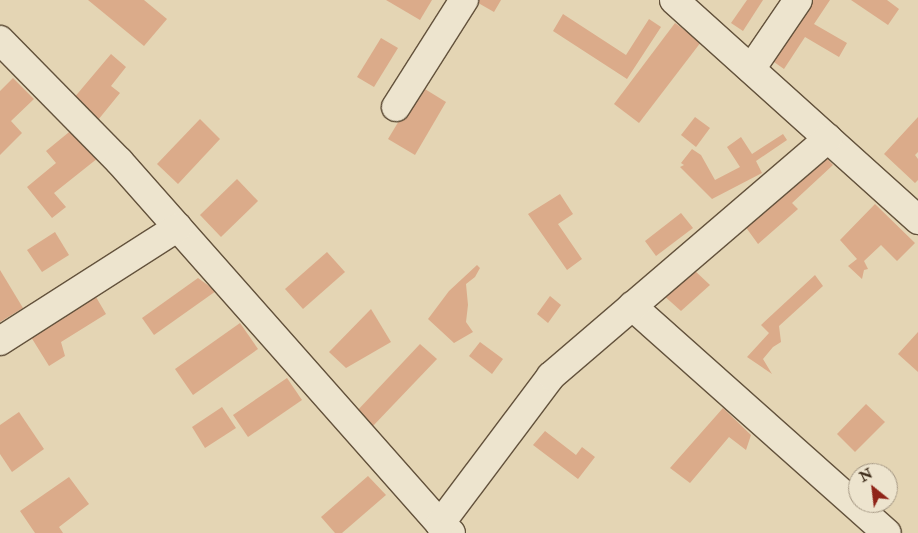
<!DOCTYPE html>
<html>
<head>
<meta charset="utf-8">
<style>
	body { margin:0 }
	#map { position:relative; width:918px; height:533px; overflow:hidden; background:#e4d5b4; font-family:"IM FELL Double Pica",serif }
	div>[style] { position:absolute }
	.building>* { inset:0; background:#dbab8a }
	.roads { filter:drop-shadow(1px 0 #63523c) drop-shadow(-1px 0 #63523c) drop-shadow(0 1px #63523c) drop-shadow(0 -1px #63523c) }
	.minor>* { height:28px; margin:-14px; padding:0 14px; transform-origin:14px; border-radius:14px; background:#ede4ce }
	span { translate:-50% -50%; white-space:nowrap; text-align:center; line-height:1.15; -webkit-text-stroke:5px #ede4ce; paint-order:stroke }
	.north { position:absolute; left:848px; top:463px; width:50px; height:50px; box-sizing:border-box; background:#ede4ce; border:1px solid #a59884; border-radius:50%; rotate:331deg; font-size:14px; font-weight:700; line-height:20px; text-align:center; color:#382614 }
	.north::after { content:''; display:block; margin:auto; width:18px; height:22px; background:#8f2418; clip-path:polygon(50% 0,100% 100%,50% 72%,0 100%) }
</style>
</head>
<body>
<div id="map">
	<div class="building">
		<i style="clip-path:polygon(88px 0,144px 0,167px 19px,144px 46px)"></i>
		<i style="clip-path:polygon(386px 0,432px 0,420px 20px)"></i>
		<i style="clip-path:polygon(473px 0,501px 0,494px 12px)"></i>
		<i style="clip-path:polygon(747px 0,763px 0,743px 31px,731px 23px)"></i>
		<i style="clip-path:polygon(801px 0,830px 0,814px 24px,847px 43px,839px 57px,805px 37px,784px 69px,764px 55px)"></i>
		<i style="clip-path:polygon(851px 0,887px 0,899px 9px,888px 25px)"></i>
		<i style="clip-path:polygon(563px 14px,626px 55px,649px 19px,661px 27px,627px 79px,553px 31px)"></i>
		<i style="clip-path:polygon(675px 23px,701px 42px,639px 123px,614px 104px)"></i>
		<i style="clip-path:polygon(381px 38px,398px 48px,374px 87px,357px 77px)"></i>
		<i style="clip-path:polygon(111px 54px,126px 67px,111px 86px,120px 93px,98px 120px,73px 99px)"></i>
		<i style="clip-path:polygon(13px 78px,34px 99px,11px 121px,22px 133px,0 155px,0 91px)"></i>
		<i style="clip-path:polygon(420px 86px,446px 102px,415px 155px,388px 139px)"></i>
		<i style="clip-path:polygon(695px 117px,710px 128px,696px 147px,681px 135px)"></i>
		<i style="clip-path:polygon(918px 117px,918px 152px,915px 155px,918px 159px,918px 180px,915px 183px,884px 154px)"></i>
		<i style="clip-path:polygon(200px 119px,220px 139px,178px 184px,157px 164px)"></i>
		<i style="clip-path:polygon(74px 128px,98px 158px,54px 193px,66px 207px,52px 218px,27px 187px,56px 163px,46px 151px)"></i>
		<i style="clip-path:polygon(783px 134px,787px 140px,756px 161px,762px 173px,712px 199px,680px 167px,684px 165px,681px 163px,692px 149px,701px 155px,715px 180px,740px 167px,727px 147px,741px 137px,752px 154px)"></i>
		<i style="clip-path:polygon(821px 152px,833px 165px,792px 203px,798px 209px,758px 244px,742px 222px)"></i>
		<i style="clip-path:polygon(237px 179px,258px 201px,221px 237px,200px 215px)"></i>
		<i style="clip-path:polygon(560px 194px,573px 214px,558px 224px,582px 259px,567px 270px,528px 214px)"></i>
		<i style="clip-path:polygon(875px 204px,915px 243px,897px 261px,881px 245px,864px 261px,868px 269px,864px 270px,862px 279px,848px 266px,857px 259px,840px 240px)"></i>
		<i style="clip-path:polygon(681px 213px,693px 228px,656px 256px,645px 241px)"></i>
		<i style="clip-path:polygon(55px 232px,69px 255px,42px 272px,27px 250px)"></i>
		<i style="clip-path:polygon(327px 252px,345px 272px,303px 309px,285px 289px)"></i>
		<i style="clip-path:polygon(477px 265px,480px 268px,475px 277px,466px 284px,468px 305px,466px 322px,473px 332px,454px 343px,428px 319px,449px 291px)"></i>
		<i style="clip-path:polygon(693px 269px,710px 285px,681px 311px,662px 294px)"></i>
		<i style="clip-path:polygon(0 270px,23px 308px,0 322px)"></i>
		<i style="clip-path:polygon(815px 275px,823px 286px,779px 326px,781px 342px,773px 347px,763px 359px,772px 374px,747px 357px,769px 333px,761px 325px)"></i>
		<i style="clip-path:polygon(198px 278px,216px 291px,154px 335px,142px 318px)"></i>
		<i style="clip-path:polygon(550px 296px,561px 305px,548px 323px,537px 314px)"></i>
		<i style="clip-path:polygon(96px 297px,106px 314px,61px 342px,65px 356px,49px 366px,31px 337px)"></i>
		<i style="clip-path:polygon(371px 309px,391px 342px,346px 368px,329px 352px)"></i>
		<i style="clip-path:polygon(240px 323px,258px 349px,193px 395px,175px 369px)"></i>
		<i style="clip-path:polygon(918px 332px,918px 372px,898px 354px)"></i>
		<i style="clip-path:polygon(480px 342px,503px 359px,492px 374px,469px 356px)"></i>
		<i style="clip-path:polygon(420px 344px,437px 359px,372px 427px,356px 412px)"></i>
		<i style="clip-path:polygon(287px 378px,302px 400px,248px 437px,233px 415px)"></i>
		<i style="clip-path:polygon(866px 404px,885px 422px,855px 452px,837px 434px)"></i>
		<i style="clip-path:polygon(222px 407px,236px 428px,205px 448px,192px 427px)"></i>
		<i style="clip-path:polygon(723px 408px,751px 435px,746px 450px,729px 437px,690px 483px,670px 468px)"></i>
		<i style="clip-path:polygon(19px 412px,44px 449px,12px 472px,0 454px,0 425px)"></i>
		<i style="clip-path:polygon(545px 431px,576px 455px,582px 447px,595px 457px,578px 479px,533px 445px)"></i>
		<i style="clip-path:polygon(368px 476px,386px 495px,342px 533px,335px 533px,321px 517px)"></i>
		<i style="clip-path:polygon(69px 477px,89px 504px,59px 527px,63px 533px,35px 533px,20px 511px)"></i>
	</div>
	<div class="roads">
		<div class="minor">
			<i style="left:674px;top:0;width:329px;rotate:42deg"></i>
			<i style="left:0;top:40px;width:170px;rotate:45.5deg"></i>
			<i style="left:119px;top:161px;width:485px;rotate:48.5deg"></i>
			<i style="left:440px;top:524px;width:14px;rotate:39deg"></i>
			<i style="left:751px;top:69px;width:83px;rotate:-55.7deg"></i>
			<i style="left:396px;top:107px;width:127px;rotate:-57.6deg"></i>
			<i style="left:632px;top:306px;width:341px;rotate:41.7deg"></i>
			<i style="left:0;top:341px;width:211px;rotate:-32.6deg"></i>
			<i style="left:440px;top:524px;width:185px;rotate:-53.1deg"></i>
			<i style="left:551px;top:376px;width:365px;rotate:-40.6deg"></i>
		</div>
	</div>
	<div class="north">N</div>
</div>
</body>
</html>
